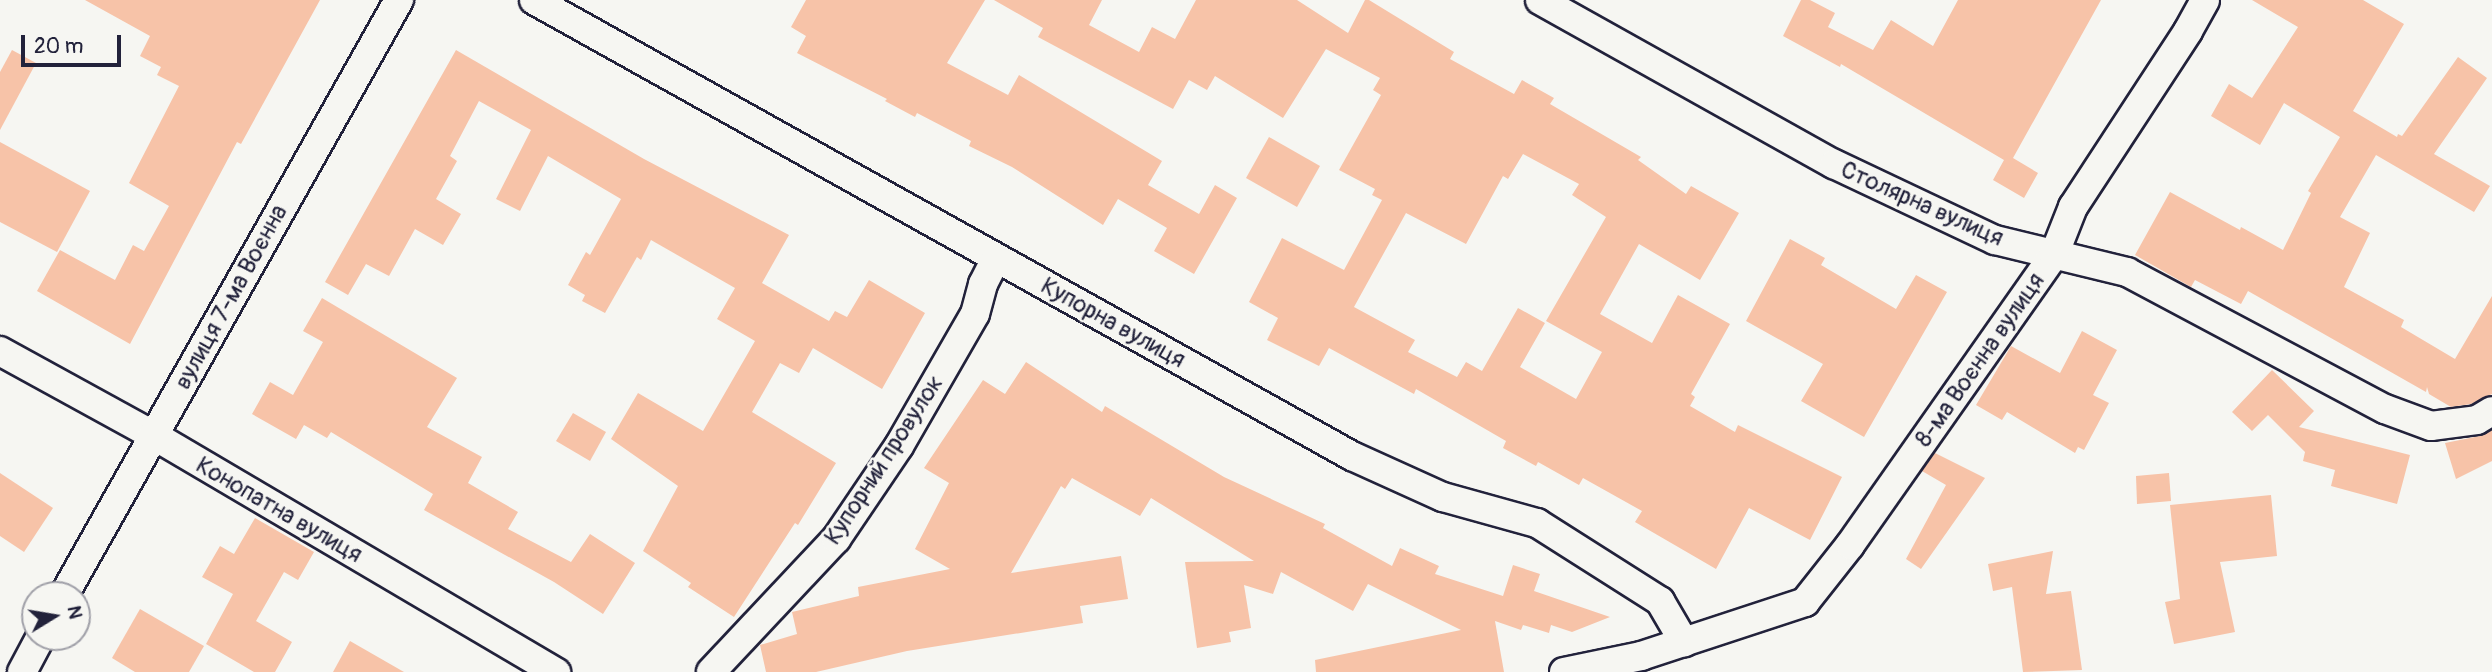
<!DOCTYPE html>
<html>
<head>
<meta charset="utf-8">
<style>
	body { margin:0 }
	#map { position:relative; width:2492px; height:672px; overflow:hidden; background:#f6f6f2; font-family:Pangolin,sans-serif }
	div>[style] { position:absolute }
	.building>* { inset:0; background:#f7c3a8 }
	.roads { filter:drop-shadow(2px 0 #22223b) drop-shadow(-2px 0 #22223b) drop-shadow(0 2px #22223b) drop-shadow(0 -2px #22223b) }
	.minor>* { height:28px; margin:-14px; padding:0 14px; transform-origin:14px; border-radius:14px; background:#f6f6f2 }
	span { translate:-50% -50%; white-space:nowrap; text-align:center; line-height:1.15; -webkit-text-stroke:5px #f6f6f2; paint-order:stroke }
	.street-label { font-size:24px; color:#22223b }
	.north { position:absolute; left:21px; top:581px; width:70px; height:70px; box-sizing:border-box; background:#f6f6f2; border:2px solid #a1a1a9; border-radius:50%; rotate:79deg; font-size:19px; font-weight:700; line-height:28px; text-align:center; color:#22223b }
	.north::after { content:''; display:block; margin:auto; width:24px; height:32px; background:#22223b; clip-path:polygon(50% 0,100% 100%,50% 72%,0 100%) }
	.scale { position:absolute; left:21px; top:35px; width:100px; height:32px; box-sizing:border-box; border:4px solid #22223b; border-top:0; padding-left:9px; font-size:21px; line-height:24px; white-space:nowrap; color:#22223b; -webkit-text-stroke:5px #f6f6f2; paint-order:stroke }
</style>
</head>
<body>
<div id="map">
	<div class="building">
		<i style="clip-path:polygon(85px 0,320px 0,241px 144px,237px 142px,130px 344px,37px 291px,60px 250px,115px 280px,133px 245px,144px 251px,169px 206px,129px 183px,179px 86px,157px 75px,161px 67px,140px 56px,150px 36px)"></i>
		<i style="clip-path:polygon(806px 0,985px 0,947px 63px,1008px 95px,1019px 75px,1162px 161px,1148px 185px,1199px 214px,1215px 185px,1237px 198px,1194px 274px,1154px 251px,1167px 228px,1118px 199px,1103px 225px,1012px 167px,969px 146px,971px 141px,917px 113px,915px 117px,885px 101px,887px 99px,797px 53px,806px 36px,791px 27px)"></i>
		<i style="clip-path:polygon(evenodd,994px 0,1102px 0,1089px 25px,1139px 52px,1152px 27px,1175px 39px,1196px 0,1297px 0,1348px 33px,1365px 0,1369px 0,1454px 52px,1450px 59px,1514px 94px,1522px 80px,1554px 98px,1550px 104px,1641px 157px,1638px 160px,1686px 194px,1691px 186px,1739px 213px,1700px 280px,1639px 244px,1600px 314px,1652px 343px,1678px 295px,1730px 324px,1691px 394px,1695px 397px,1690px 406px,1735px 432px,1738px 425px,1842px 477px,1810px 540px,1749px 508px,1716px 569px,1635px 522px,1642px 511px,1583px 478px,1579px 485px,1538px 462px,1536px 466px,1503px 448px,1506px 441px,1416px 389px,1414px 394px,1329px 348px,1319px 366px,1267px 340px,1278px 318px,1249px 302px,1282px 238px,1344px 270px,1382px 200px,1372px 195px,1375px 189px,1339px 170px,1381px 95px,1373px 90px,1380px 78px,1326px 49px,1283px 118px,1215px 76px,1207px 90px,1189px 80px,1173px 109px,1038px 37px,1043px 28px,994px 0,1523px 154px,1579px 184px,1572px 195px,1606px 217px,1546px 321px,1602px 352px,1576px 399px,1520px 367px,1545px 323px,1518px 308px,1482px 371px,1466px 362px,1457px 377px,1408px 352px,1415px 340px,1354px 307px,1406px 213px,1466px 244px,1503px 176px,1508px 179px,1523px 154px)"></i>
		<i style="clip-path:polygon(1801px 0,1810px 0,1835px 13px,1828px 27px,1873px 50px,1891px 20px,1933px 46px,1958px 0,2101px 0,2013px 158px,2038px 173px,2024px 198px,1993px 180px,2004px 160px,1841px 64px,1840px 67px,1783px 36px)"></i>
		<i style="clip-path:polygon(2252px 0,2363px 0,2404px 24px,2353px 111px,2397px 137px,2398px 134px,2402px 136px,2458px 57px,2487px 78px,2434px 154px,2490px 186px,2474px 212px,2376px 155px,2340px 217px,2370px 233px,2344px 287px,2404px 320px,2401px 327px,2455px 359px,2492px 296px,2492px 394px,2471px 404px,2451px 407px,2429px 394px,2427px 387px,2426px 392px,2248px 291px,2241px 304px,2195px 280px,2191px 287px,2135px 255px,2170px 192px,2240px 230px,2241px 227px,2283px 250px,2311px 193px,2308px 191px,2340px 137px,2284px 103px,2260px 145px,2211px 116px,2229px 84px,2252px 98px,2298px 27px)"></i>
		<i style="clip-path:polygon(12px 50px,36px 63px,0 130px,0 72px)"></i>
		<i style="clip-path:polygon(456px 50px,644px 159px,789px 235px,762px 283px,829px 321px,835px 311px,847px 317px,869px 280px,925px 313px,882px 389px,813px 348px,799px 373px,780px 363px,752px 412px,836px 463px,798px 525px,795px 523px,734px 617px,688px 587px,691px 583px,643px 551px,678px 486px,611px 439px,638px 393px,703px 431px,755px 341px,717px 319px,735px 288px,651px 240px,641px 260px,637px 257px,605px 313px,582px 301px,585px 295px,568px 285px,586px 252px,590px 255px,621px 199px,548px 156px,520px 211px,496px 199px,531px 130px,479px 101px,450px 156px,457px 161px,436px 199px,461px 214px,443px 245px,415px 229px,389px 276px,366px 264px,348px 295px,325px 282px)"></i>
		<i style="clip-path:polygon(1269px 137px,1320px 166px,1297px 207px,1246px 178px)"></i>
		<i style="clip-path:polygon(0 142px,90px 191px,57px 252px,0 222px)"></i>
		<i style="clip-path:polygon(1790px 239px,1825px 258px,1821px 265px,1896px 309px,1916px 275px,1947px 292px,1864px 437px,1801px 401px,1823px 364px,1746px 321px)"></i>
		<i style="clip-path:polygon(322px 298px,457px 378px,427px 427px,482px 457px,468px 483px,518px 512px,508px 529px,571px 562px,590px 534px,635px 563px,603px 614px,554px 582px,424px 510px,433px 494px,331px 432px,327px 438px,304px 425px,296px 439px,252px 414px,270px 382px,293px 395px,323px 342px,303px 331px)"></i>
		<i style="clip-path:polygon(2082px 331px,2117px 350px,2093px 395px,2109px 403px,2084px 450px,2078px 447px,2075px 453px,2007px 412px,2002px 420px,1976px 405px,2011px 346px,2060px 373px)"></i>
		<i style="clip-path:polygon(1026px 362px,1102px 412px,1105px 406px,1224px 477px,1325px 524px,1323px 528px,1392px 566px,1400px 548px,1439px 566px,1435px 574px,1503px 596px,1513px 565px,1540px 574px,1534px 591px,1610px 617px,1572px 632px,1551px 625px,1549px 633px,1523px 625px,1521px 630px,1495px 621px,1504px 672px,1316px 672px,1315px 660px,1461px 630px,1368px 584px,1353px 611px,1281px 572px,1273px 594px,1244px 585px,1251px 628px,1229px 632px,1231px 642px,1197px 648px,1185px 562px,1254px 561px,1151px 498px,1140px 516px,1072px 478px,1065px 489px,1061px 486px,1011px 573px,1121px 556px,1128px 599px,1080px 606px,1083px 623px,907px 651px,816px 672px,766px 672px,760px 645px,797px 634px,792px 612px,859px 596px,858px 587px,950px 569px,915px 549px,949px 483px,924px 468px,983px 380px,1005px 394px)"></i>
		<i style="clip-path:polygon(2272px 370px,2314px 411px,2299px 427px,2410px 455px,2397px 504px,2331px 486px,2335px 470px,2303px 461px,2305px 452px,2268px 415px,2252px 431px,2232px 412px)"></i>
		<i style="clip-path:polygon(573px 413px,606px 432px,590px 461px,556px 441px)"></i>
		<i style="clip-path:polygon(2492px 430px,2492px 461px,2456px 479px,2445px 443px,2480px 436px)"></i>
		<i style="clip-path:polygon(1935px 453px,1985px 478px,1921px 569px,1906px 559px,1946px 485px,1922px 471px)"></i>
		<i style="clip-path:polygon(0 473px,53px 508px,24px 552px,0 536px)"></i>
		<i style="clip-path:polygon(2169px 473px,2171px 501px,2137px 504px,2136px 476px)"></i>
		<i style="clip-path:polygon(2271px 495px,2277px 556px,2220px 562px,2235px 632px,2174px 644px,2165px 602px,2180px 599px,2170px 505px)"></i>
		<i style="clip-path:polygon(255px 518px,314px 552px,298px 580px,284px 572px,256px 621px,292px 642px,275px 672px,254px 672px,206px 644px,233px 594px,202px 577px,220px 546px,234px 554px)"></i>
		<i style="clip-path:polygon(2053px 551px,2046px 594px,2071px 591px,2082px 670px,2023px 672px,2012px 587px,1993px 591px,1988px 564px)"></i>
		<i style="clip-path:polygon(140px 609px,204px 646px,189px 672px,135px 672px,112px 658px)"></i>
		<i style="clip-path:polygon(350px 641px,404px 672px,333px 672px)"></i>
	</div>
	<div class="roads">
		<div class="minor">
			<i style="left:534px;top:0;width:937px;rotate:29.14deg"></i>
			<i style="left:1352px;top:456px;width:100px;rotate:24.3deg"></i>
			<i style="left:1443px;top:497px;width:98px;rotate:15.5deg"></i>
			<i style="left:1537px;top:523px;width:146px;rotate:32.4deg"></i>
			<i style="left:1660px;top:601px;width:48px;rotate:59.7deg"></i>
			<i style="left:1540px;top:0;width:337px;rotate:29.2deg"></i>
			<i style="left:1834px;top:164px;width:178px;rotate:25.3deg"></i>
			<i style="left:1995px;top:240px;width:136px;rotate:13.6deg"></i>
			<i style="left:2127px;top:272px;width:292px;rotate:28deg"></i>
			<i style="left:2385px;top:409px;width:49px;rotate:20.3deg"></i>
			<i style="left:2431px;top:426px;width:46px;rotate:-7.4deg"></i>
			<i style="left:2477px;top:420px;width:17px;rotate:-31deg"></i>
			<i style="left:0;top:351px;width:175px;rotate:28.8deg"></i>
			<i style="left:153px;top:435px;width:468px;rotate:30.5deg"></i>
			<i style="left:64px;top:595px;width:683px;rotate:-60.62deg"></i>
			<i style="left:22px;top:672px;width:40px;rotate:-62deg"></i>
			<i style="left:711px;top:672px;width:183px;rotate:-46.8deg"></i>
			<i style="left:836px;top:539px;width:112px;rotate:-55.9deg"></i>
			<i style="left:899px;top:446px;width:152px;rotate:-60.1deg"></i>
			<i style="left:975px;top:314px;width:31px;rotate:-75deg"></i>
			<i style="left:983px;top:284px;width:29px;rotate:-63deg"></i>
			<i style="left:1564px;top:672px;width:79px;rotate:-11.7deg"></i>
			<i style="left:1641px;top:656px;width:173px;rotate:-18.2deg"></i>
			<i style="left:1805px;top:602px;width:73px;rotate:-51.7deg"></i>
			<i style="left:1850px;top:545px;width:355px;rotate:-54.9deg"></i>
			<i style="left:2054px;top:255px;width:52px;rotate:-68.4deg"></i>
			<i style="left:2073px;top:207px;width:210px;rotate:-56.8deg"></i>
			<i style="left:2188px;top:31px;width:35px;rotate:-61deg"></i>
		</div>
	</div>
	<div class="street-label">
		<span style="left:1922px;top:204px;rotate:24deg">Столярна вулиця</span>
		<span style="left:231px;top:297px;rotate:-61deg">вулиця 7-ма Воєнна</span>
		<span style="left:1113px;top:323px;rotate:29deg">Купорна вулиця</span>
		<span style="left:1980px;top:360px;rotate:-55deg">8-ма Воєнна вулиця</span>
		<span style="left:884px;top:460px;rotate:-57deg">Купорний провулок</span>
		<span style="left:279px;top:510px;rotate:30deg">Конопатна вулиця</span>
	</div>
	<div class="north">N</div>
	<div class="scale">20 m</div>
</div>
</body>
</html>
